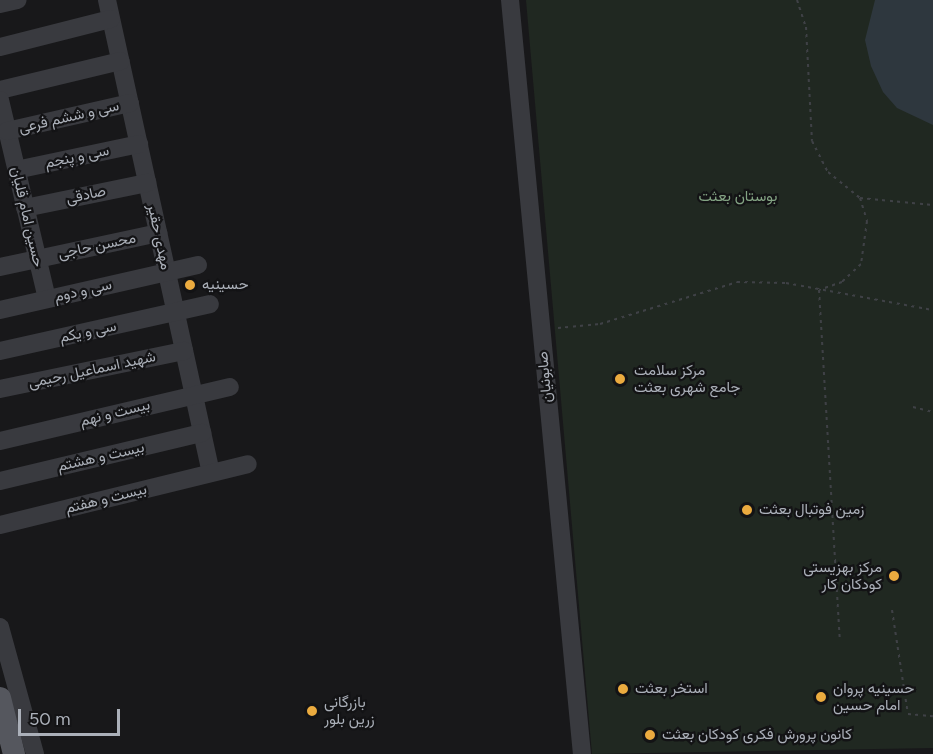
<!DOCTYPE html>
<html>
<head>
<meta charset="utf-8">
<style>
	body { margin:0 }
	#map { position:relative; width:933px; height:754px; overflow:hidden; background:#18181a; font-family:Figtree,Vazirmatn,sans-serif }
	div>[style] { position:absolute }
	.green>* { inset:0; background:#202821 }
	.water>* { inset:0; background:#2e373e }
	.path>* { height:2px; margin-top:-1px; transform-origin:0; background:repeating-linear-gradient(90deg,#3f4146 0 3px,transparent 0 7.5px) }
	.minor>* { height:18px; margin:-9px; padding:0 9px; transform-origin:9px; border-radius:9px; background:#393a3f }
	.major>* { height:22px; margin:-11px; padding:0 11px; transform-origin:11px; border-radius:11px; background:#55575e }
	.dots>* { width:16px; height:16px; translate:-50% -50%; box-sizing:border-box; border:3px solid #131315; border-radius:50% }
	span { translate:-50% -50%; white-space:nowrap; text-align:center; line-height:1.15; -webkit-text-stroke:4.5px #131315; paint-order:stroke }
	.street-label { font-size:15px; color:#abb0b9 }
	.park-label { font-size:15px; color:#83a383 }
	.poi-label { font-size:15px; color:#abb0b9 }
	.left { translate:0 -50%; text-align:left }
	.right { translate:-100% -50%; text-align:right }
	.scale { position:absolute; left:18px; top:709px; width:102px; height:27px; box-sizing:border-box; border:3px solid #abb0b9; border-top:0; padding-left:8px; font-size:18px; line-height:21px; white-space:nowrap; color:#abb0b9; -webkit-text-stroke:4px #131315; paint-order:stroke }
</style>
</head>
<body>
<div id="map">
	<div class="green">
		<i style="clip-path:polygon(526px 0,933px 0,933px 748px,592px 754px)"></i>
	</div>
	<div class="water">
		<i style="clip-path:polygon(875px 0,933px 0,933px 125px,897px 108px,883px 92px,871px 66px,865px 40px)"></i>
	</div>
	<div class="path">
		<i style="left:797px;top:0;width:28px;rotate:72deg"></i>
		<i style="left:806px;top:27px;width:114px;rotate:87deg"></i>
		<i style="left:812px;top:141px;width:35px;rotate:63deg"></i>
		<i style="left:828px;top:172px;width:41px;rotate:39.1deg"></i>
		<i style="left:860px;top:198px;width:24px;rotate:73deg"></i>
		<i style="left:867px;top:221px;width:43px;rotate:97.9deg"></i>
		<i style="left:861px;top:264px;width:26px;rotate:137deg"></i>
		<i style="left:842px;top:282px;width:24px;rotate:161deg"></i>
		<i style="left:819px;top:290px;width:351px;rotate:86.6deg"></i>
		<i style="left:860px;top:198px;width:73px;rotate:5.5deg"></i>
		<i style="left:558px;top:328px;width:42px;rotate:-5.4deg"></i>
		<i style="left:600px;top:324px;width:143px;rotate:-17deg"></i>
		<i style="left:737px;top:282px;width:49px;rotate:1.2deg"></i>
		<i style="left:786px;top:283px;width:149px;rotate:10.4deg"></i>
		<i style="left:913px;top:407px;width:21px;rotate:14deg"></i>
		<i style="left:892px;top:610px;width:105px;rotate:81.3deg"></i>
		<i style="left:908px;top:714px;width:25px;rotate:5deg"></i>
	</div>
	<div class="minor">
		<i style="left:107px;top:0;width:484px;rotate:77.6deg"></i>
		<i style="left:510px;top:0;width:757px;rotate:84.55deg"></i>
		<i style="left:0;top:4px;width:18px;rotate:-13deg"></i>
		<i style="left:0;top:47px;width:114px;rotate:-14.2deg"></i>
		<i style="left:0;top:90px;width:124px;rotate:-13.5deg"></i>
		<i style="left:0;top:100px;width:204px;rotate:76.7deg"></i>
		<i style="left:7px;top:131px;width:126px;rotate:-12.8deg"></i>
		<i style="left:16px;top:170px;width:126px;rotate:-11.9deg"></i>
		<i style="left:25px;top:208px;width:125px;rotate:-11.6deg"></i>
		<i style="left:0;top:267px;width:162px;rotate:-12.1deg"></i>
		<i style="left:0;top:310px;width:203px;rotate:-12.8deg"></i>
		<i style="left:0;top:351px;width:215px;rotate:-12.6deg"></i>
		<i style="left:0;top:389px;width:188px;rotate:-11.7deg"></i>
		<i style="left:0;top:441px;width:236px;rotate:-13.2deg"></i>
		<i style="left:0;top:481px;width:208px;rotate:-13.4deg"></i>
		<i style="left:0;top:525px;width:255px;rotate:-13.8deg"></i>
		<i style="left:0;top:627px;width:132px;rotate:74.6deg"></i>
	</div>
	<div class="major">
		<i style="left:0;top:698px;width:58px;rotate:76deg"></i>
	</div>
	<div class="dots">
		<i style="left:190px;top:285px;background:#ebab3f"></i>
		<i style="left:620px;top:379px;background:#ebab3f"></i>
		<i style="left:747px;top:510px;background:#ebab3f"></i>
		<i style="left:894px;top:576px;background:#ebab3f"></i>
		<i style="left:623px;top:689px;background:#ebab3f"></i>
		<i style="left:821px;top:697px;background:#ebab3f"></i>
		<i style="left:312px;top:711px;background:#ebab3f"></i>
		<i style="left:650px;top:735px;background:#ebab3f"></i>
	</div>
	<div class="street-label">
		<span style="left:69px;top:117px;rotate:-13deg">سی و ششم فرعی</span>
		<span style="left:77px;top:157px;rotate:-12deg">سی و پنجم</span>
		<span style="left:86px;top:195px;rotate:-12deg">صادقی</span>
		<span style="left:27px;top:217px;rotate:77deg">حسین امام قلیان</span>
		<span style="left:159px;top:237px;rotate:78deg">مهدی حقیر</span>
		<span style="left:97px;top:246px;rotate:-12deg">محسن حاجی</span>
		<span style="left:83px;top:291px;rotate:-13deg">سی و دوم</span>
		<span style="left:88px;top:332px;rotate:-12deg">سی و یکم</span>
		<span style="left:92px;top:370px;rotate:-12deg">شهید اسماعیل رحیمی</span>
		<span style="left:545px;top:377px;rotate:-95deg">صابونیان</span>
		<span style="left:115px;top:413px;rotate:-14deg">بیست و نهم</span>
		<span style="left:101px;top:457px;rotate:-13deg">بیست و هشتم</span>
		<span style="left:106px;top:499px;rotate:-14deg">بیست و هفتم</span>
	</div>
	<div class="park-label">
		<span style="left:738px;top:197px">بوستان بعثت</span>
	</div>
	<div class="poi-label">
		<span class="left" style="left:202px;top:285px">حسینیه</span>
		<span class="left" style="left:634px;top:379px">مرکز سلامت<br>جامع شهری بعثت</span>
		<span class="left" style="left:759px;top:510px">زمین فوتبال بعثت</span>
		<span class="right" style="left:882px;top:576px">مرکز بهزیستی<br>کودکان کار</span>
		<span class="left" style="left:833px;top:697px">حسینیه پروان<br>امام حسین</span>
		<span class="left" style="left:635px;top:689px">استخر بعثت</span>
		<span class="left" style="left:324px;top:711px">بازرگانی<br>زرین بلور</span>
		<span class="left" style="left:662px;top:735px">کانون پرورش فکری کودکان بعثت</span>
	</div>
	<div class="scale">50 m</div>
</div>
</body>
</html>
